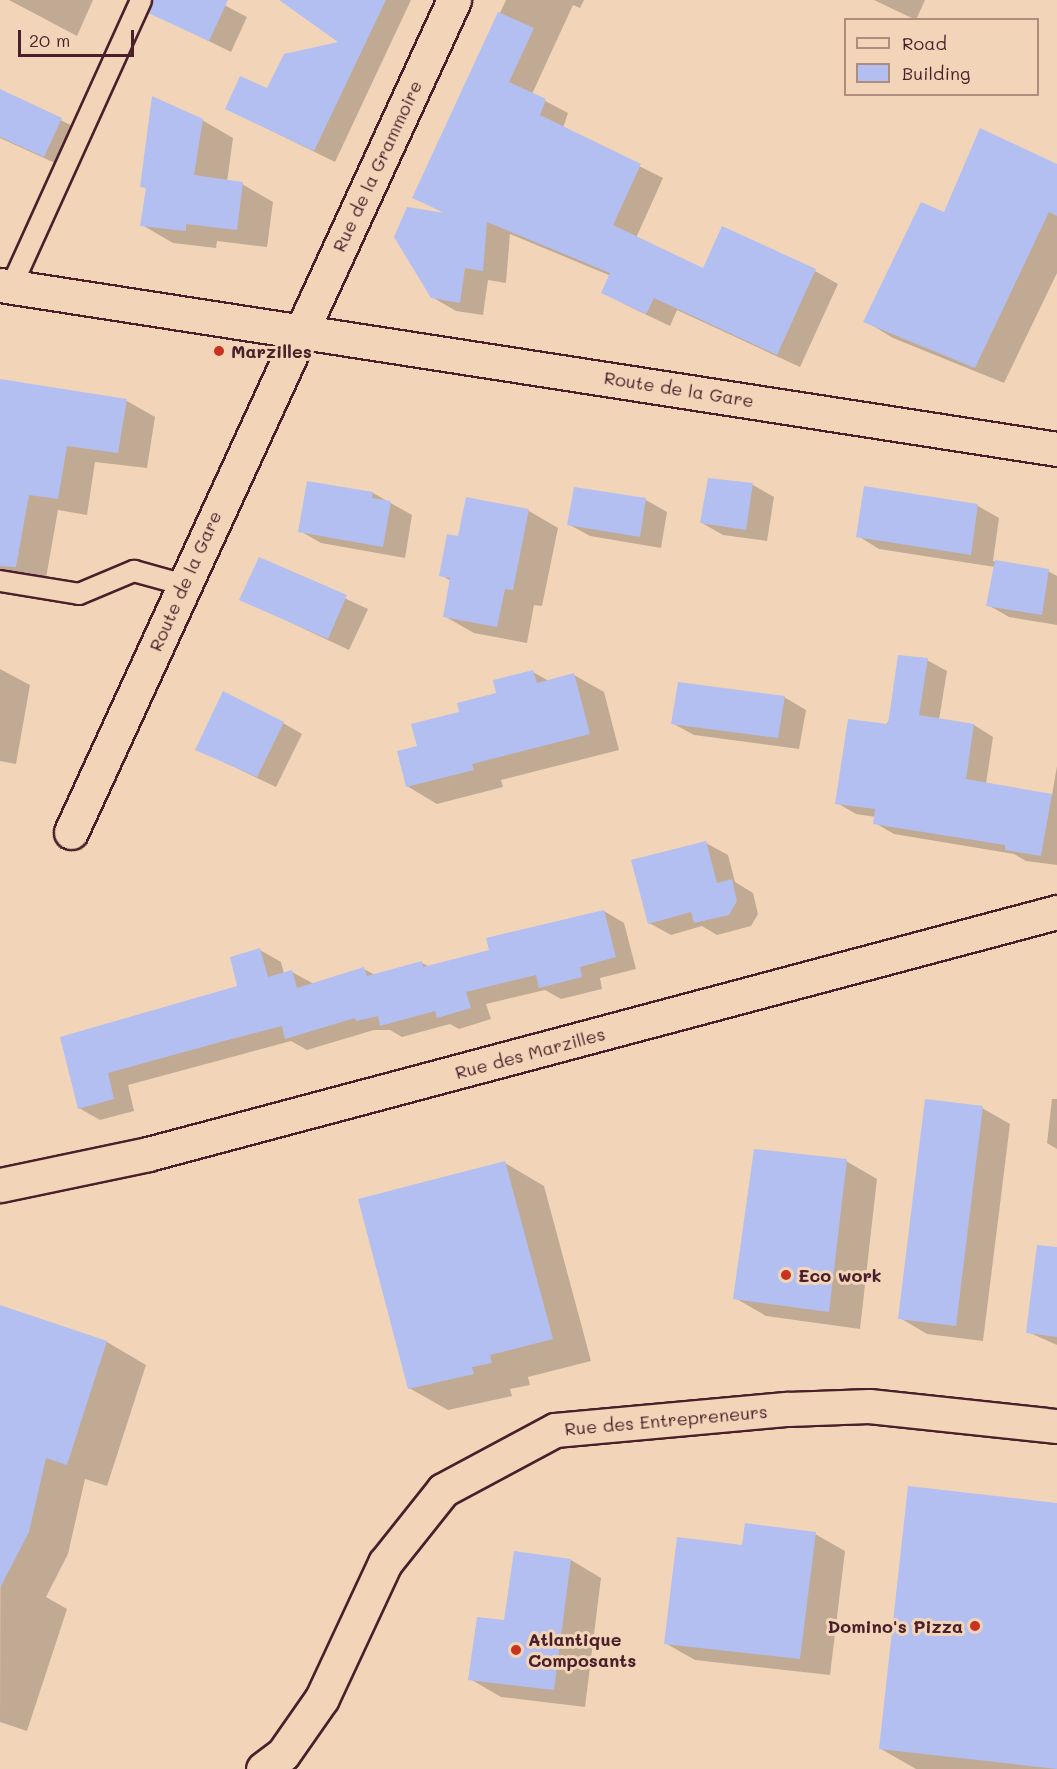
<!DOCTYPE html>
<html>
<head>
<meta charset="utf-8">
<style>
	body { margin:0 }
	#map { position:relative; width:1057px; height:1769px; overflow:hidden; background:#f2d5b8; font-family:Mali,sans-serif }
	div>[style] { position:absolute }
	.shadow>* { inset:0; background:#0003 }
	.building>* { inset:0; background:#b3bff0 }
	.roads { filter:drop-shadow(2px 0 #4a1f2b) drop-shadow(-2px 0 #4a1f2b) drop-shadow(0 2px #4a1f2b) drop-shadow(0 -2px #4a1f2b) }
	.lane>* { height:20px; margin:-10px; padding:0 10px; transform-origin:10px; border-radius:10px; background:#f2d5b8 }
	.street>* { height:33px; margin:-16.5px; padding:0 16.5px; transform-origin:16.5px; border-radius:16.5px; background:#f2d5b8 }
	.secondary>* { height:33px; margin:-16.5px; padding:0 16.5px; transform-origin:16.5px; border-radius:16.5px; background:#f2d5b8 }
	.dots>* { width:16px; height:16px; translate:-50% -50%; box-sizing:border-box; border:3px solid #f2d5b8; border-radius:50% }
	span { translate:-50% -50%; white-space:nowrap; text-align:center; line-height:1.15; -webkit-text-stroke:6px #f2d5b8; paint-order:stroke }
	.street-label { font-size:18px; color:#4a1f2b }
	.poi-label { font-size:18px; color:#4a1f2b; font-weight:700 }
	.left { translate:0 -50%; text-align:left }
	.right { translate:-100% -50%; text-align:right }
	.legend { position:absolute; left:844px; top:18px; width:195px; height:78px; box-sizing:border-box; background:#f2d5b8; border:2px solid #af8c80; margin:0; padding:8px 10px; list-style:none; font-size:18px; color:#4a1f2b }
	.legend li { display:flex; align-items:center; gap:12px; height:30px }
	.legend b { width:30px; border:2px solid #af8c80 }
	.scale { position:absolute; left:18px; top:30px; width:116px; height:27px; box-sizing:border-box; border:3px solid #4a1f2b; border-top:0; padding-left:8px; font-size:18px; line-height:21px; white-space:nowrap; color:#4a1f2b; -webkit-text-stroke:4px #f2d5b8; paint-order:stroke }
</style>
</head>
<body>
<div id="map">
	<div class="shadow">
		<i style="clip-path:polygon(9px 0,93px 0,77px 36px)"></i>
		<i style="clip-path:polygon(165px 0,215px 0,247px 17px,231px 52px,158px 16px)"></i>
		<i style="clip-path:polygon(296px 0,411px 0,335px 162px,227px 109px,268px 90px,342px 43px)"></i>
		<i style="clip-path:polygon(506px 0,584px 0,580px 8px,573px 5px,532px 94px,568px 113px,563px 128px,663px 178px,636px 238px,704px 270px,815px 271px,838px 284px,800px 367px,677px 310px,670px 326px,626px 305px,603px 292px,611px 276px,510px 234px,506px 283px,488px 280px,483px 315px,456px 311px,432px 297px,444px 213px,414px 197px)"></i>
		<i style="clip-path:polygon(874px 0,925px 0,916px 20px)"></i>
		<i style="clip-path:polygon(0 91px,83px 131px,66px 168px,0 138px)"></i>
		<i style="clip-path:polygon(202px 120px,233px 138px,227px 182px,242px 184px,273px 202px,267px 247px,217px 241px,216px 248px,173px 243px,142px 225px,147px 189px,142px 186px)"></i>
		<i style="clip-path:polygon(1057px 166px,1057px 273px,1004px 383px,893px 338px,865px 321px,945px 214px)"></i>
		<i style="clip-path:polygon(0 388px,127px 401px,155px 417px,147px 468px,95px 462px,87px 515px,58px 510px,46px 578px,0 570px)"></i>
		<i style="clip-path:polygon(709px 480px,753px 485px,774px 497px,767px 541px,723px 535px,702px 523px)"></i>
		<i style="clip-path:polygon(865px 488px,978px 506px,999px 518px,993px 561px,1048px 571px,1057px 576px,1057px 625px,1009px 617px,988px 605px,995px 567px,879px 549px,858px 536px)"></i>
		<i style="clip-path:polygon(373px 493px,412px 515px,405px 558px,321px 543px,300px 531px)"></i>
		<i style="clip-path:polygon(467px 499px,529px 511px,558px 528px,542px 606px,534px 605px,527px 643px,474px 633px,444px 616px,451px 581px,441px 575px,459px 537px)"></i>
		<i style="clip-path:polygon(646px 500px,667px 512px,661px 548px,590px 536px,568px 524px)"></i>
		<i style="clip-path:polygon(260px 559px,368px 609px,349px 650px,241px 599px)"></i>
		<i style="clip-path:polygon(927px 660px,947px 671px,939px 720px,974px 725px,993px 737px,986px 784px,1052px 795px,1057px 766px,1057px 865px,1026px 861px,1014px 854px,894px 834px,875px 823px,876px 817px,856px 814px,837px 803px)"></i>
		<i style="clip-path:polygon(0 669px,30px 685px,16px 764px,0 761px)"></i>
		<i style="clip-path:polygon(533px 672px,549px 681px,574px 675px,604px 692px,619px 750px,501px 780px,503px 787px,437px 804px,407px 786px,418px 747px,461px 713px)"></i>
		<i style="clip-path:polygon(784px 697px,806px 710px,799px 749px,694px 735px,672px 723px)"></i>
		<i style="clip-path:polygon(283px 723px,302px 734px,276px 787px,197px 749px)"></i>
		<i style="clip-path:polygon(706px 843px,728px 855px,735px 882px,753px 893px,758px 914px,751px 926px,717px 935px,702px 926px,671px 935px,649px 923px)"></i>
		<i style="clip-path:polygon(604px 911px,624px 923px,636px 969px,600px 978px,602px 989px,561px 999px,545px 990px,486px 1004px,491px 1019px,459px 1029px,450px 1024px,402px 1037px,390px 1030px,374px 1030px,307px 1050px,291px 1041px,128px 1085px,134px 1111px,100px 1120px,79px 1108px,61px 1038px,239px 987px,260px 950px,281px 962px,284px 974px,292px 972px,314px 984px,364px 969px,375px 975px,422px 963px,430px 967px,491px 951px)"></i>
		<i style="clip-path:polygon(1052px 1099px,1057px 1099px,1057px 1149px,1047px 1143px)"></i>
		<i style="clip-path:polygon(982px 1108px,1010px 1124px,983px 1341px,927px 1334px,900px 1318px)"></i>
		<i style="clip-path:polygon(846px 1161px,877px 1179px,860px 1329px,766px 1316px,735px 1298px)"></i>
		<i style="clip-path:polygon(505px 1163px,544px 1186px,591px 1361px,528px 1377px,530px 1385px,510px 1389px,512px 1396px,448px 1410px,409px 1388px)"></i>
		<i style="clip-path:polygon(1057px 1280px,1057px 1345px,1028px 1332px)"></i>
		<i style="clip-path:polygon(1px 1308px,107px 1342px,146px 1365px,107px 1486px,85px 1479px,68px 1554px,46px 1597px,67px 1609px,27px 1731px,0 1722px)"></i>
		<i style="clip-path:polygon(1057px 1504px,1057px 1769px,916px 1769px,881px 1749px)"></i>
		<i style="clip-path:polygon(815px 1534px,845px 1551px,830px 1675px,695px 1660px,665px 1643px,743px 1547px)"></i>
		<i style="clip-path:polygon(571px 1560px,601px 1578px,585px 1707px,501px 1697px,470px 1679px,506px 1621px)"></i>
	</div>
	<div class="building">
		<i style="clip-path:polygon(153px 0,228px 0,209px 41px,148px 13px)"></i>
		<i style="clip-path:polygon(279px 0,386px 0,314px 151px,225px 109px,240px 76px,267px 88px,284px 54px,338px 42px)"></i>
		<i style="clip-path:polygon(498px 12px,534px 28px,509px 82px,546px 99px,540px 115px,641px 164px,613px 225px,703px 268px,722px 226px,816px 269px,777px 355px,654px 298px,646px 314px,601px 293px,610px 273px,487px 222px,483px 271px,465px 268px,460px 303px,431px 298px,394px 237px,407px 207px,445px 213px,412px 198px)"></i>
		<i style="clip-path:polygon(0 89px,62px 118px,44px 157px,0 137px)"></i>
		<i style="clip-path:polygon(152px 96px,203px 119px,194px 175px,243px 182px,237px 230px,186px 224px,186px 231px,140px 226px,146px 188px,140px 187px)"></i>
		<i style="clip-path:polygon(980px 128px,1057px 164px,1057px 216px,1049px 212px,975px 368px,863px 322px,921px 202px,944px 212px)"></i>
		<i style="clip-path:polygon(0 379px,127px 399px,118px 453px,67px 446px,58px 499px,29px 495px,16px 567px,0 566px)"></i>
		<i style="clip-path:polygon(708px 478px,753px 483px,746px 530px,700px 523px)"></i>
		<i style="clip-path:polygon(307px 481px,373px 492px,372px 498px,391px 501px,383px 547px,298px 532px)"></i>
		<i style="clip-path:polygon(864px 486px,978px 504px,971px 555px,856px 537px)"></i>
		<i style="clip-path:polygon(574px 487px,646px 498px,640px 537px,567px 525px)"></i>
		<i style="clip-path:polygon(466px 497px,529px 509px,513px 590px,505px 589px,497px 627px,443px 617px,450px 578px,439px 576px,447px 534px,458px 536px)"></i>
		<i style="clip-path:polygon(259px 557px,347px 595px,328px 639px,239px 600px)"></i>
		<i style="clip-path:polygon(995px 560px,1049px 569px,1042px 615px,986px 606px)"></i>
		<i style="clip-path:polygon(898px 655px,928px 658px,919px 715px,974px 724px,966px 779px,1052px 794px,1041px 856px,1005px 850px,1005px 845px,873px 824px,875px 809px,835px 804px,848px 719px,888px 724px)"></i>
		<i style="clip-path:polygon(533px 670px,537px 683px,574px 673px,590px 734px,472px 764px,474px 770px,406px 787px,397px 751px,417px 746px,411px 724px,459px 712px,457px 703px,496px 693px,493px 680px)"></i>
		<i style="clip-path:polygon(678px 682px,785px 696px,778px 738px,671px 724px)"></i>
		<i style="clip-path:polygon(223px 691px,284px 722px,257px 777px,195px 750px)"></i>
		<i style="clip-path:polygon(706px 841px,717px 883px,732px 879px,737px 901px,729px 915px,694px 923px,691px 912px,648px 924px,631px 860px)"></i>
		<i style="clip-path:polygon(604px 910px,616px 957px,580px 967px,582px 977px,539px 988px,536px 975px,466px 992px,471px 1008px,437px 1018px,435px 1011px,380px 1026px,378px 1016px,356px 1021px,355px 1018px,285px 1039px,282px 1026px,224px 1041px,108px 1073px,114px 1099px,78px 1109px,60px 1037px,237px 986px,230px 957px,260px 948px,268px 977px,292px 970px,297px 988px,364px 967px,367px 976px,422px 961px,423px 967px,489px 950px,486px 938px)"></i>
		<i style="clip-path:polygon(925px 1099px,983px 1106px,956px 1326px,898px 1319px)"></i>
		<i style="clip-path:polygon(754px 1149px,847px 1159px,829px 1312px,733px 1299px)"></i>
		<i style="clip-path:polygon(505px 1161px,553px 1339px,490px 1355px,492px 1363px,472px 1367px,474px 1374px,408px 1389px,358px 1199px)"></i>
		<i style="clip-path:polygon(1037px 1245px,1057px 1247px,1057px 1337px,1026px 1333px)"></i>
		<i style="clip-path:polygon(0 1305px,107px 1341px,67px 1465px,46px 1458px,29px 1532px,0 1588px)"></i>
		<i style="clip-path:polygon(908px 1486px,1057px 1503px,1057px 1769px,879px 1749px)"></i>
		<i style="clip-path:polygon(745px 1523px,816px 1532px,800px 1659px,664px 1644px,677px 1537px,742px 1545px)"></i>
		<i style="clip-path:polygon(514px 1551px,571px 1559px,554px 1690px,468px 1680px,477px 1617px,504px 1620px)"></i>
	</div>
	<div class="roads">
		<div class="lane">
			<i style="left:11px;top:287px;width:315px;rotate:-65.6deg"></i>
			<i style="left:0;top:581px;width:80px;rotate:9.3deg"></i>
			<i style="left:79px;top:594px;width:60px;rotate:-22.7deg"></i>
			<i style="left:134px;top:571px;width:52px;rotate:15.6deg"></i>
		</div>
		<div class="street">
			<i style="left:71px;top:832px;width:916px;rotate:-65.28deg"></i>
			<i style="left:0;top:1185px;width:151px;rotate:-11.8deg"></i>
			<i style="left:148px;top:1154px;width:941px;rotate:-14.91deg"></i>
			<i style="left:263px;top:1769px;width:25px;rotate:-37deg"></i>
			<i style="left:283px;top:1754px;width:68px;rotate:-55.1deg"></i>
			<i style="left:322px;top:1698px;width:149px;rotate:-65deg"></i>
			<i style="left:385px;top:1563px;width:93px;rotate:-51.5deg"></i>
			<i style="left:443px;top:1490px;width:127px;rotate:-28.2deg"></i>
			<i style="left:555px;top:1430px;width:234px;rotate:-5.2deg"></i>
			<i style="left:788px;top:1409px;width:81px;rotate:-2.1deg"></i>
			<i style="left:869px;top:1406px;width:189px;rotate:6.1deg"></i>
		</div>
		<div class="secondary">
			<i style="left:0;top:285px;width:1070px;rotate:8.82deg"></i>
		</div>
	</div>
	<div class="dots">
		<i style="left:219px;top:351px;background:#c8321e"></i>
		<i style="left:786px;top:1275px;background:#c8321e"></i>
		<i style="left:975px;top:1626px;background:#c8321e"></i>
		<i style="left:516px;top:1650px;background:#c8321e"></i>
	</div>
	<div class="street-label">
		<span style="left:377px;top:166px;rotate:-65deg">Rue de la Grammoire</span>
		<span style="left:679px;top:389px;rotate:9deg">Route de la Gare</span>
		<span style="left:185px;top:581px;rotate:-66deg">Route de la Gare</span>
		<span style="left:530px;top:1053px;rotate:-15deg">Rue des Marzilles</span>
		<span style="left:666px;top:1420px;rotate:-5deg">Rue des Entrepreneurs</span>
	</div>
	<div class="poi-label">
		<span class="left" style="left:231px;top:351px">Marzilles</span>
		<span class="left" style="left:798px;top:1275px">Eco work</span>
		<span class="right" style="left:963px;top:1626px">Domino's Pizza</span>
		<span class="left" style="left:528px;top:1650px">Atlantique<br>Composants</span>
	</div>
	<ul class="legend">
	<li><b style="height:8px;background:#f2d5b8"></b>Road</li>
	<li><b style="height:16px;background:#b3bff0"></b>Building</li>
	</ul>
	<div class="scale">20 m</div>
</div>
</body>
</html>
